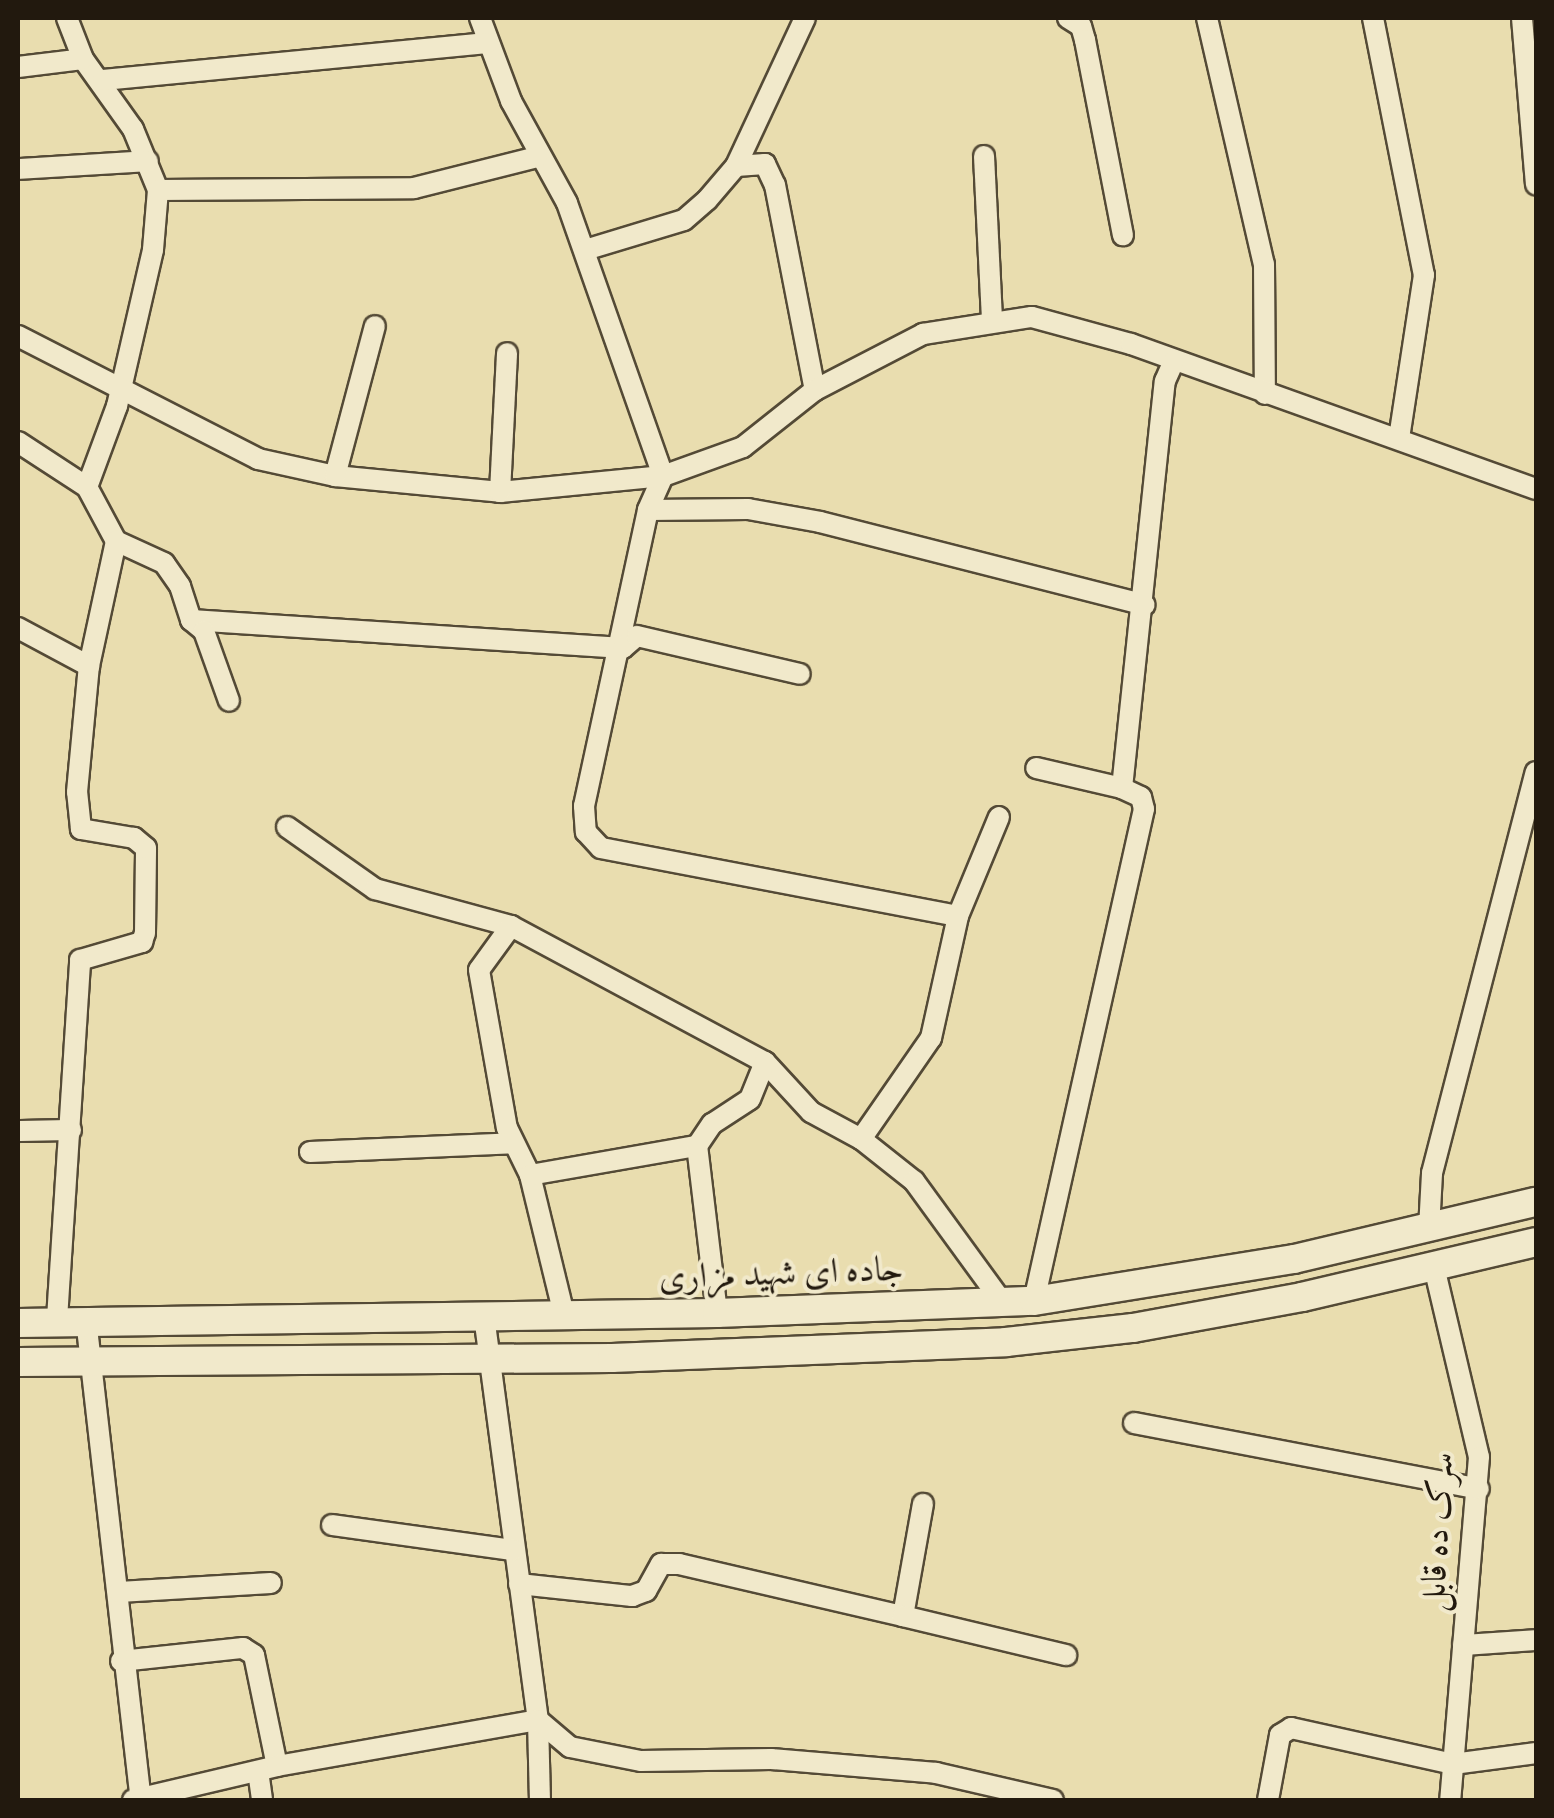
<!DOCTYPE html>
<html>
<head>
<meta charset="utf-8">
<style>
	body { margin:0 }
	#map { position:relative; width:1554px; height:1818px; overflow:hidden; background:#e9ddaf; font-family:"IM FELL French Canon",Amiri,serif }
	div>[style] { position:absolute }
	.roads { filter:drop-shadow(2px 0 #544a36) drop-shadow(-2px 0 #544a36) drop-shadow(0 2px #544a36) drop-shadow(0 -2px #544a36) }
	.minor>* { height:20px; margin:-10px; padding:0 10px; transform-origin:10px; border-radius:10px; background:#f1e9cb }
	.secondary>* { height:28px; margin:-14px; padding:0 14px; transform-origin:14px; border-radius:14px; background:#f1e9cb }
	span { translate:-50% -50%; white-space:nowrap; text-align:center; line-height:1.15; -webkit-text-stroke:8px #f1e9cb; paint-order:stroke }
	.street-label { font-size:35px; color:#22190e }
	.frame { position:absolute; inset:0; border:20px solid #22190e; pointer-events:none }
</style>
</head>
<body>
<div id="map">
	<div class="roads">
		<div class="minor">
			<i style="left:67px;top:18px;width:44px;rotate:68.7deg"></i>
			<i style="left:83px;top:59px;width:86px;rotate:54.5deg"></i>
			<i style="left:133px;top:129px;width:66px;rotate:67.7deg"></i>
			<i style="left:158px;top:190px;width:60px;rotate:94.8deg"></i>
			<i style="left:153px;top:250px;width:160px;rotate:103deg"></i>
			<i style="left:117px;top:406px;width:86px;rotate:110.3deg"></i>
			<i style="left:480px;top:18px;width:89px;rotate:69.5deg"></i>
			<i style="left:511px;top:101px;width:116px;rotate:61.2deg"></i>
			<i style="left:567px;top:203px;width:289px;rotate:70.6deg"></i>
			<i style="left:663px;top:476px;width:37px;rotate:114deg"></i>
			<i style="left:648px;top:510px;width:303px;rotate:102.2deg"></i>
			<i style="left:584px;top:806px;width:26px;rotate:86deg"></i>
			<i style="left:586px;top:832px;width:22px;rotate:47deg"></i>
			<i style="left:601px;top:848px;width:363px;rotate:10.8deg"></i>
			<i style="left:1068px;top:18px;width:15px;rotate:32deg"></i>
			<i style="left:1081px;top:26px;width:15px;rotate:74deg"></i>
			<i style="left:1085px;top:40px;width:199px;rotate:79deg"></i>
			<i style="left:1207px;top:18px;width:253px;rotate:77deg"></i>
			<i style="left:1264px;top:264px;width:130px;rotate:89.6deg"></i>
			<i style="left:1373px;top:18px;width:262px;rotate:78.8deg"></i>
			<i style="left:1424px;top:275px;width:165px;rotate:98.7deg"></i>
			<i style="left:1522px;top:18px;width:167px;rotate:85.2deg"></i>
			<i style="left:18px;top:67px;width:65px;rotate:-7deg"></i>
			<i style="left:103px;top:80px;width:386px;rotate:-5.5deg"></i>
			<i style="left:984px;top:156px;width:165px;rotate:87.2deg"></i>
			<i style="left:736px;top:166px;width:29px;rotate:-4deg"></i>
			<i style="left:765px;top:164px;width:23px;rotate:65deg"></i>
			<i style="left:775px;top:185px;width:209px;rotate:79deg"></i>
			<i style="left:18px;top:169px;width:130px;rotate:-3.5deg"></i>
			<i style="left:158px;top:190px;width:256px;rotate:-0.4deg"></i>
			<i style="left:414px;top:188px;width:127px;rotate:-14.1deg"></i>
			<i style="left:585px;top:250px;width:103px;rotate:-16.9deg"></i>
			<i style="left:684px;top:220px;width:30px;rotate:-41deg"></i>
			<i style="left:707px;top:200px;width:45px;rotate:-49.5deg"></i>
			<i style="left:736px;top:166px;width:163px;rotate:-65deg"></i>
			<i style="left:18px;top:336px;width:270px;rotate:27.1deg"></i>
			<i style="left:258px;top:459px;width:79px;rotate:12.4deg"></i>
			<i style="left:335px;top:476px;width:166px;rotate:5.5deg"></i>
			<i style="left:500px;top:492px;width:164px;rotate:-5.6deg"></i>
			<i style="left:663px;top:476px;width:85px;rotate:-19.9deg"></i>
			<i style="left:743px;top:447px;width:92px;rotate:-38.4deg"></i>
			<i style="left:815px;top:390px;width:122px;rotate:-27.4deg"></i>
			<i style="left:923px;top:334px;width:110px;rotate:-8.9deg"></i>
			<i style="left:1032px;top:317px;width:103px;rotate:15.3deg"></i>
			<i style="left:1131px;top:344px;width:430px;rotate:19.7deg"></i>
			<i style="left:18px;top:442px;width:82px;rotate:33.1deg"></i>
			<i style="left:87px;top:487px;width:61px;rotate:61.8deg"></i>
			<i style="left:116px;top:541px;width:53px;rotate:24.6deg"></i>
			<i style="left:164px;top:563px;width:28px;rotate:55deg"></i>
			<i style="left:180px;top:586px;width:36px;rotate:72deg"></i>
			<i style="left:191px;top:620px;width:433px;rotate:3.7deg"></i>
			<i style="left:335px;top:476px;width:155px;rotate:-75.1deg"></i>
			<i style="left:500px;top:492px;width:139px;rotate:-87.1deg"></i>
			<i style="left:648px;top:510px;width:100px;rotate:-0.6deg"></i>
			<i style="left:748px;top:509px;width:73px;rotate:10.2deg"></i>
			<i style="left:820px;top:522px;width:335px;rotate:14.3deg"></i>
			<i style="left:191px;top:620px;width:17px;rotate:40deg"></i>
			<i style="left:204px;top:631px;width:74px;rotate:70.3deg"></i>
			<i style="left:18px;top:628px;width:81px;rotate:28.2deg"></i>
			<i style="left:623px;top:648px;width:18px;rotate:-41deg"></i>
			<i style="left:637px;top:636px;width:167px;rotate:13.1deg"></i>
			<i style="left:1122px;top:788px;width:409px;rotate:-84deg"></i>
			<i style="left:1165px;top:381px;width:22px;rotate:-66deg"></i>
			<i style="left:287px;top:827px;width:108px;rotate:35.2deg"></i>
			<i style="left:375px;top:889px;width:141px;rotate:15.2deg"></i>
			<i style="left:511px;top:926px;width:288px;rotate:28.2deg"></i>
			<i style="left:765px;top:1062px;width:68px;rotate:47.4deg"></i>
			<i style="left:811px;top:1112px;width:57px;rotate:28.4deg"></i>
			<i style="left:861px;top:1139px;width:68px;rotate:38.4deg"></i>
			<i style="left:914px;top:1181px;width:151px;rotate:53.9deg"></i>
			<i style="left:511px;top:926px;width:54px;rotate:126deg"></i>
			<i style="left:479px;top:970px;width:160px;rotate:80deg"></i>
			<i style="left:507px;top:1128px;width:52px;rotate:63.9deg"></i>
			<i style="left:530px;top:1175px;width:144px;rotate:76.3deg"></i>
			<i style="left:18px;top:1131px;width:53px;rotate:-1.1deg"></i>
			<i style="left:861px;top:1139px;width:123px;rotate:-55.3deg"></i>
			<i style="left:931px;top:1038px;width:125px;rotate:-77.5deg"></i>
			<i style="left:958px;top:916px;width:107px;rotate:-67.5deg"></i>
			<i style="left:310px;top:1152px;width:203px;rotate:-2.5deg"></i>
			<i style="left:530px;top:1175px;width:169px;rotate:-9.9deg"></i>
			<i style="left:1429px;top:1229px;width:56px;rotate:-86.9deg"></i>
			<i style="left:1432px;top:1173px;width:414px;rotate:-75.5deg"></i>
			<i style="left:1435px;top:1271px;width:191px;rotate:76.7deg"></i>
			<i style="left:1479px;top:1457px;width:344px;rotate:94.8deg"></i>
			<i style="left:1034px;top:1301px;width:504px;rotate:-77.4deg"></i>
			<i style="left:1144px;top:809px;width:12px;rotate:-104deg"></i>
			<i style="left:1141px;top:797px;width:21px;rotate:-155deg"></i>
			<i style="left:1122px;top:788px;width:88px;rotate:-166.9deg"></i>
			<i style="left:717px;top:1313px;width:168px;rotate:-96.8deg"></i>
			<i style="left:697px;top:1146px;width:27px;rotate:-56deg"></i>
			<i style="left:712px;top:1124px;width:45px;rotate:-33.3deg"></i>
			<i style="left:750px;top:1099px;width:40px;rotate:-68deg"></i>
			<i style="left:484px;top:1316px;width:408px;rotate:82.4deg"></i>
			<i style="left:538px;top:1720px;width:80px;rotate:88.6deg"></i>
			<i style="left:57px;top:1319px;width:360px;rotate:-86.3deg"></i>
			<i style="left:80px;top:960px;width:65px;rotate:-16.2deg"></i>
			<i style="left:142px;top:942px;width:9px;rotate:-72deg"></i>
			<i style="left:145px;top:933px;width:85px;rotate:-89.3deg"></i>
			<i style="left:146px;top:848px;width:16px;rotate:-140deg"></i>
			<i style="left:134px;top:838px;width:54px;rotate:-170.4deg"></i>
			<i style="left:81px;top:829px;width:37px;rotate:-96deg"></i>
			<i style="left:77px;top:792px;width:127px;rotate:-84.6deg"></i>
			<i style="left:89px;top:666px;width:128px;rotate:-77.8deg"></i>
			<i style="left:86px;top:1319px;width:483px;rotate:83.5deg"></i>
			<i style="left:1134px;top:1423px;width:351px;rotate:10.8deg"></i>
			<i style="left:332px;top:1525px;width:183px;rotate:7.9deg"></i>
			<i style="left:519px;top:1584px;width:114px;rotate:6.1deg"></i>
			<i style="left:632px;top:1596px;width:15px;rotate:-20deg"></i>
			<i style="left:646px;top:1591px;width:31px;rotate:-61deg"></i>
			<i style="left:661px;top:1564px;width:18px"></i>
			<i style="left:679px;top:1564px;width:230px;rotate:13.1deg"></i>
			<i style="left:903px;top:1616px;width:114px;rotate:-79.9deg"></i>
			<i style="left:119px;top:1592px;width:152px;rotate:-3.4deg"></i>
			<i style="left:903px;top:1616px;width:168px;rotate:13.5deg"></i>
			<i style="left:1463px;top:1645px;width:73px;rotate:-3.9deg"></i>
			<i style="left:121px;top:1661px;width:123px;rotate:-6.1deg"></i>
			<i style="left:243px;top:1648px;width:13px;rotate:32deg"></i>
			<i style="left:254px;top:1655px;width:113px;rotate:78.3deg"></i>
			<i style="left:258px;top:1771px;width:29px;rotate:82deg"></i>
			<i style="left:133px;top:1800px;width:148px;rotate:-13.3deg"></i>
			<i style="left:277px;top:1766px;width:265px;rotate:-10deg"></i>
			<i style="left:538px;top:1720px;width:42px;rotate:40.2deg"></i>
			<i style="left:570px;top:1747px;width:72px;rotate:11.2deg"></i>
			<i style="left:641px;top:1761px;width:130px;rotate:-0.9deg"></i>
			<i style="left:771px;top:1759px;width:166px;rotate:4.8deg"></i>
			<i style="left:936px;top:1773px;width:120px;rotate:13deg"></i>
			<i style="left:1268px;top:1800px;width:66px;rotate:-79.5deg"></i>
			<i style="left:1280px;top:1735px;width:13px;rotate:-32deg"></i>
			<i style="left:1291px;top:1728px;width:166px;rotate:12.5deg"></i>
			<i style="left:1453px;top:1764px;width:84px;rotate:-7.5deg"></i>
		</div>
		<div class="secondary">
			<i style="left:18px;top:1323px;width:699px;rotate:-0.82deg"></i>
			<i style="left:717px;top:1313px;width:317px;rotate:-2.2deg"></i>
			<i style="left:1034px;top:1301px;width:263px;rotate:-9.2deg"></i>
			<i style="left:1294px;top:1259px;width:249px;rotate:-13.3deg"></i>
			<i style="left:18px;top:1362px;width:594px;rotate:-0.39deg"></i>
			<i style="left:612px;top:1358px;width:394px;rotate:-2.3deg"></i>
			<i style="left:1006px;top:1342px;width:128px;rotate:-6.3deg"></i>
			<i style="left:1133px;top:1328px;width:172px;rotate:-10.4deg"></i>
			<i style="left:1302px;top:1297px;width:240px;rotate:-13.2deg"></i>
		</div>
	</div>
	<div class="street-label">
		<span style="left:781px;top:1273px;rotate:-2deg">جاده ای شهید مزاری</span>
		<span style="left:1437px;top:1532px;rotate:-87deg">سرک ده قابل</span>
	</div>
	<div class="frame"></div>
</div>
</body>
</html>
